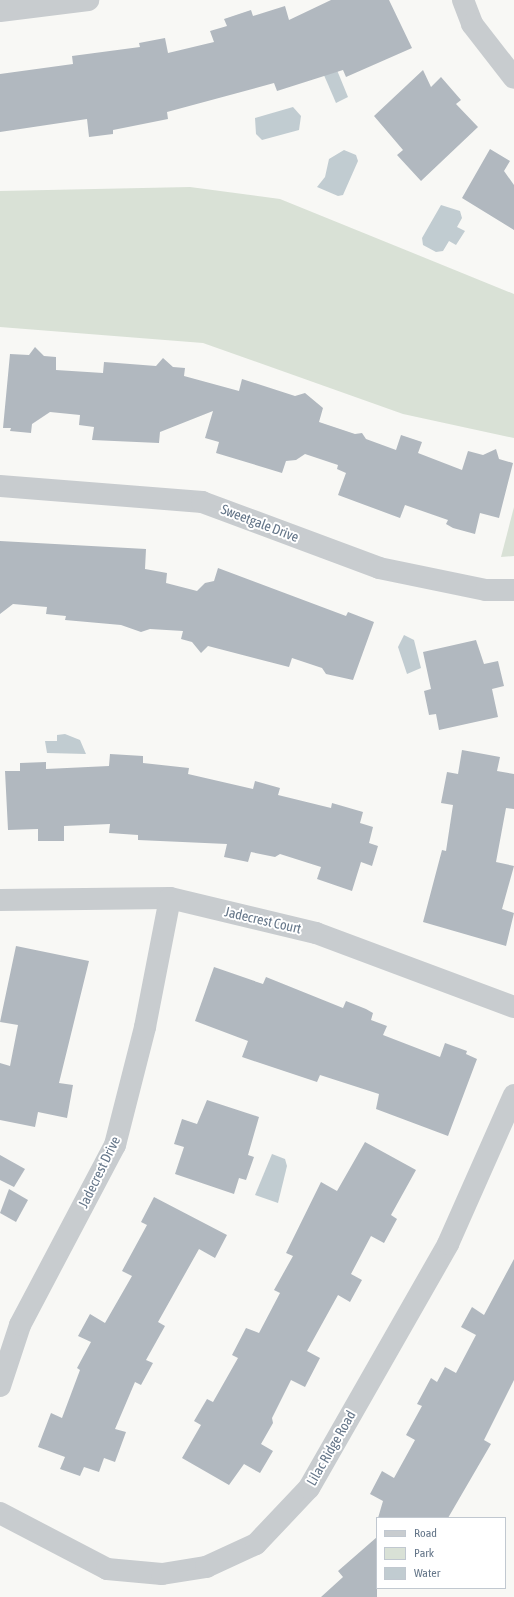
<!DOCTYPE html>
<html>
<head>
<meta charset="utf-8">
<style>
	body { margin:0 }
	#map { position:relative; width:514px; height:1597px; overflow:hidden; background:#f8f8f5; font-family:"Asap Condensed",sans-serif }
	div>[style] { position:absolute }
	.green>* { inset:0; background:#d9e1d6 }
	.water>* { inset:0; background:#c1ccd1 }
	.building>* { inset:0; background:#b1b8bf }
	.street>* { height:22px; margin:-11px; padding:0 11px; transform-origin:11px; border-radius:11px; background:#c8cccf }
	span { translate:-50% -50%; white-space:nowrap; text-align:center; line-height:1.15; -webkit-text-stroke:4px #fff; paint-order:stroke }
	.street-label { font-size:14px; color:#657689 }
	.legend { position:absolute; left:376px; top:1517px; width:130px; height:72px; box-sizing:border-box; background:#fff; border:1px solid #c1c8d0; margin:0; padding:5px 7px; list-style:none; font-size:12px; color:#657689 }
	.legend li { display:flex; align-items:center; gap:8px; height:20px }
	.legend b { width:20px; border:1px solid #c1c8d0 }
</style>
</head>
<body>
<div id="map">
	<div class="green">
		<i style="clip-path:polygon(190px 187px,280px 199px,514px 294px,514px 438px,403px 414px,203px 343px,0 327px,0 191px)"></i>
		<i style="clip-path:polygon(514px 507px,514px 556px,501px 557px)"></i>
	</div>
	<div class="water">
		<i style="clip-path:polygon(330px 53px,348px 97px,336px 103px,317px 59px)"></i>
		<i style="clip-path:polygon(293px 107px,301px 116px,299px 130px,262px 140px,256px 134px,255px 118px)"></i>
		<i style="clip-path:polygon(344px 150px,356px 155px,358px 161px,343px 195px,338px 196px,317px 187px,325px 177px,329px 159px)"></i>
		<i style="clip-path:polygon(441px 205px,460px 211px,462px 218px,457px 227px,465px 231px,456px 245px,449px 241px,443px 251px,436px 252px,423px 245px,422px 238px)"></i>
		<i style="clip-path:polygon(404px 635px,414px 640px,421px 668px,407px 674px,398px 647px)"></i>
		<i style="clip-path:polygon(65px 734px,80px 740px,86px 754px,47px 753px,45px 741px,57px 741px,57px 735px)"></i>
		<i style="clip-path:polygon(272px 1154px,285px 1159px,287px 1166px,278px 1203px,255px 1195px)"></i>
	</div>
	<div class="building">
		<i style="clip-path:polygon(331px 0,389px 0,412px 48px,346px 77px,343px 70px,277px 91px,274px 83px,167px 112px,168px 119px,113px 130px,113px 134px,89px 137px,87px 119px,0 132px,0 74px,73px 64px,72px 56px,140px 47px,139px 43px,165px 38px,168px 53px,214px 42px,210px 31px,227px 26px,224px 19px,251px 10px,253px 16px,285px 6px,289px 20px)"></i>
		<i style="clip-path:polygon(423px 70px,431px 87px,441px 77px,461px 100px,456px 104px,478px 127px,421px 181px,397px 155px,403px 150px,374px 116px)"></i>
		<i style="clip-path:polygon(490px 149px,510px 161px,504px 171px,514px 185px,514px 230px,462px 198px)"></i>
		<i style="clip-path:polygon(35px 347px,44px 356px,56px 357px,56px 370px,103px 373px,104px 362px,156px 366px,163px 358px,173px 367px,185px 368px,184px 376px,239px 391px,242px 379px,295px 396px,305px 393px,323px 408px,319px 422px,355px 434px,362px 433px,366px 439px,396px 450px,401px 435px,422px 442px,418px 453px,462px 470px,468px 451px,483px 455px,496px 449px,499px 459px,513px 463px,499px 518px,480px 513px,475px 534px,453px 528px,446px 524px,448px 520px,405px 505px,400px 518px,338px 495px,346px 473px,337px 469px,338px 465px,305px 454px,296px 460px,286px 461px,282px 473px,216px 453px,219px 442px,205px 438px,213px 411px,160px 432px,159px 443px,92px 440px,94px 427px,79px 425px,80px 415px,50px 412px,32px 424px,31px 433px,10px 431px,11px 428px,3px 428px,10px 354px,29px 355px)"></i>
		<i style="clip-path:polygon(0 541px,146px 549px,145px 569px,167px 573px,166px 583px,197px 591px,205px 583px,214px 581px,218px 568px,346px 616px,348px 612px,374px 622px,353px 680px,326px 674px,322px 668px,292px 658px,289px 667px,208px 646px,201px 653px,192px 642px,181px 639px,183px 631px,150px 629px,141px 632px,121px 625px,65px 620px,66px 616px,46px 614px,47px 607px,13px 604px,0 614px)"></i>
		<i style="clip-path:polygon(476px 640px,484px 664px,498px 661px,504px 686px,492px 689px,498px 717px,439px 730px,436px 714px,429px 715px,424px 691px,431px 689px,423px 652px)"></i>
		<i style="clip-path:polygon(462px 750px,500px 757px,497px 771px,514px 774px,514px 809px,506px 808px,496px 862px,514px 866px,502px 909px,514px 913px,506px 946px,423px 922px,442px 850px,446px 851px,453px 805px,441px 803px,447px 772px,458px 774px)"></i>
		<i style="clip-path:polygon(110px 754px,143px 756px,143px 763px,189px 768px,188px 774px,253px 789px,255px 781px,280px 788px,278px 795px,331px 808px,332px 803px,363px 812px,360px 823px,373px 827px,369px 843px,378px 846px,372px 866px,361px 862px,352px 891px,317px 879px,321px 867px,280px 854px,275px 857px,251px 852px,248px 862px,224px 857px,227px 844px,138px 840px,138px 835px,109px 833px,110px 824px,64px 826px,64px 841px,38px 841px,38px 829px,8px 830px,5px 771px,20px 771px,20px 763px,46px 762px,46px 769px,109px 766px)"></i>
		<i style="clip-path:polygon(16px 946px,89px 961px,59px 1083px,73px 1085px,67px 1118px,38px 1112px,35px 1127px,0 1120px,0 1063px,10px 1066px,18px 1025px,0 1022px)"></i>
		<i style="clip-path:polygon(214px 967px,263px 984px,266px 977px,343px 1008px,346px 1001px,366px 1009px,373px 1013px,371px 1020px,387px 1026px,383px 1035px,440px 1057px,445px 1043px,467px 1051px,466px 1054px,477px 1059px,448px 1136px,376px 1109px,379px 1094px,320px 1075px,317px 1082px,242px 1057px,248px 1041px,195px 1021px)"></i>
		<i style="clip-path:polygon(207px 1100px,259px 1117px,248px 1155px,254px 1157px,246px 1180px,239px 1178px,234px 1194px,175px 1174px,184px 1147px,174px 1144px,182px 1119px,197px 1124px)"></i>
		<i style="clip-path:polygon(365px 1142px,416px 1170px,391px 1215px,397px 1219px,384px 1243px,371px 1236px,351px 1274px,362px 1280px,350px 1302px,338px 1295px,307px 1351px,320px 1358px,305px 1387px,291px 1380px,272px 1418px,273px 1423px,261px 1444px,273px 1451px,260px 1473px,244px 1464px,229px 1485px,182px 1458px,201px 1425px,194px 1421px,207px 1399px,213px 1402px,238px 1358px,232px 1355px,246px 1328px,259px 1333px,280px 1293px,274px 1290px,293px 1256px,286px 1253px,321px 1182px,337px 1191px)"></i>
		<i style="clip-path:polygon(0 1155px,25px 1169px,14px 1187px,0 1180px)"></i>
		<i style="clip-path:polygon(9px 1189px,28px 1200px,16px 1222px,0 1213px)"></i>
		<i style="clip-path:polygon(154px 1197px,227px 1235px,215px 1258px,199px 1249px,158px 1322px,165px 1326px,146px 1360px,153px 1363px,141px 1385px,135px 1382px,115px 1429px,126px 1432px,115px 1462px,104px 1458px,99px 1472px,84px 1467px,80px 1476px,60px 1469px,65px 1457px,38px 1447px,51px 1413px,62px 1418px,80px 1370px,77px 1368px,91px 1342px,78px 1336px,90px 1314px,105px 1323px,132px 1276px,122px 1271px,147px 1225px,141px 1222px)"></i>
		<i style="clip-path:polygon(514px 1259px,514px 1380px,484px 1440px,491px 1444px,448px 1518px,378px 1518px,383px 1501px,370px 1494px,382px 1471px,394px 1478px,415px 1440px,406px 1435px,422px 1406px,417px 1404px,431px 1378px,437px 1382px,445px 1367px,456px 1373px,476px 1335px,461px 1327px,472px 1307px,484px 1315px)"></i>
		<i style="clip-path:polygon(377px 1537px,377px 1597px,321px 1597px,343px 1577px,338px 1571px)"></i>
	</div>
	<div class="street">
		<i style="left:463px;top:0;width:26px;rotate:69deg"></i>
		<i style="left:472px;top:24px;width:68px;rotate:52.1deg"></i>
		<i style="left:0;top:11px;width:89px;rotate:-7.1deg"></i>
		<i style="left:0;top:486px;width:203px;rotate:4.5deg"></i>
		<i style="left:202px;top:502px;width:189px;rotate:20.4deg"></i>
		<i style="left:379px;top:568px;width:109px;rotate:11.6deg"></i>
		<i style="left:486px;top:590px;width:28px"></i>
		<i style="left:0;top:900px;width:170px;rotate:-0.7deg"></i>
		<i style="left:170px;top:898px;width:150px;rotate:13.5deg"></i>
		<i style="left:316px;top:933px;width:211px;rotate:20.5deg"></i>
		<i style="left:0;top:1386px;width:64px;rotate:-71.8deg"></i>
		<i style="left:20px;top:1325px;width:204px;rotate:-62.2deg"></i>
		<i style="left:115px;top:1145px;width:122px;rotate:-75.7deg"></i>
		<i style="left:145px;top:1027px;width:131px;rotate:-79deg"></i>
		<i style="left:0;top:1513px;width:121px;rotate:27.6deg"></i>
		<i style="left:107px;top:1569px;width:55px;rotate:5.2deg"></i>
		<i style="left:162px;top:1574px;width:45px;rotate:-9deg"></i>
		<i style="left:206px;top:1567px;width:55px;rotate:-24.7deg"></i>
		<i style="left:256px;top:1544px;width:77px;rotate:-46.6deg"></i>
		<i style="left:309px;top:1488px;width:281px;rotate:-60.3deg"></i>
		<i style="left:448px;top:1244px;width:163px;rotate:-66.1deg"></i>
	</div>
	<div class="street-label">
		<span style="left:260px;top:523px;rotate:21deg">Sweetgale Drive</span>
		<span style="left:263px;top:920px;rotate:13deg">Jadecrest Court</span>
		<span style="left:99px;top:1172px;rotate:-64deg">Jadecrest Drive</span>
		<span style="left:331px;top:1448px;rotate:-60deg">Lilac Ridge Road</span>
	</div>
	<ul class="legend">
	<li><b style="height:5px;background:#c8cccf"></b>Road</li>
	<li><b style="height:11px;background:#d9e1d6"></b>Park</li>
	<li><b style="height:11px;background:#c1ccd1"></b>Water</li>
	</ul>
</div>
</body>
</html>
